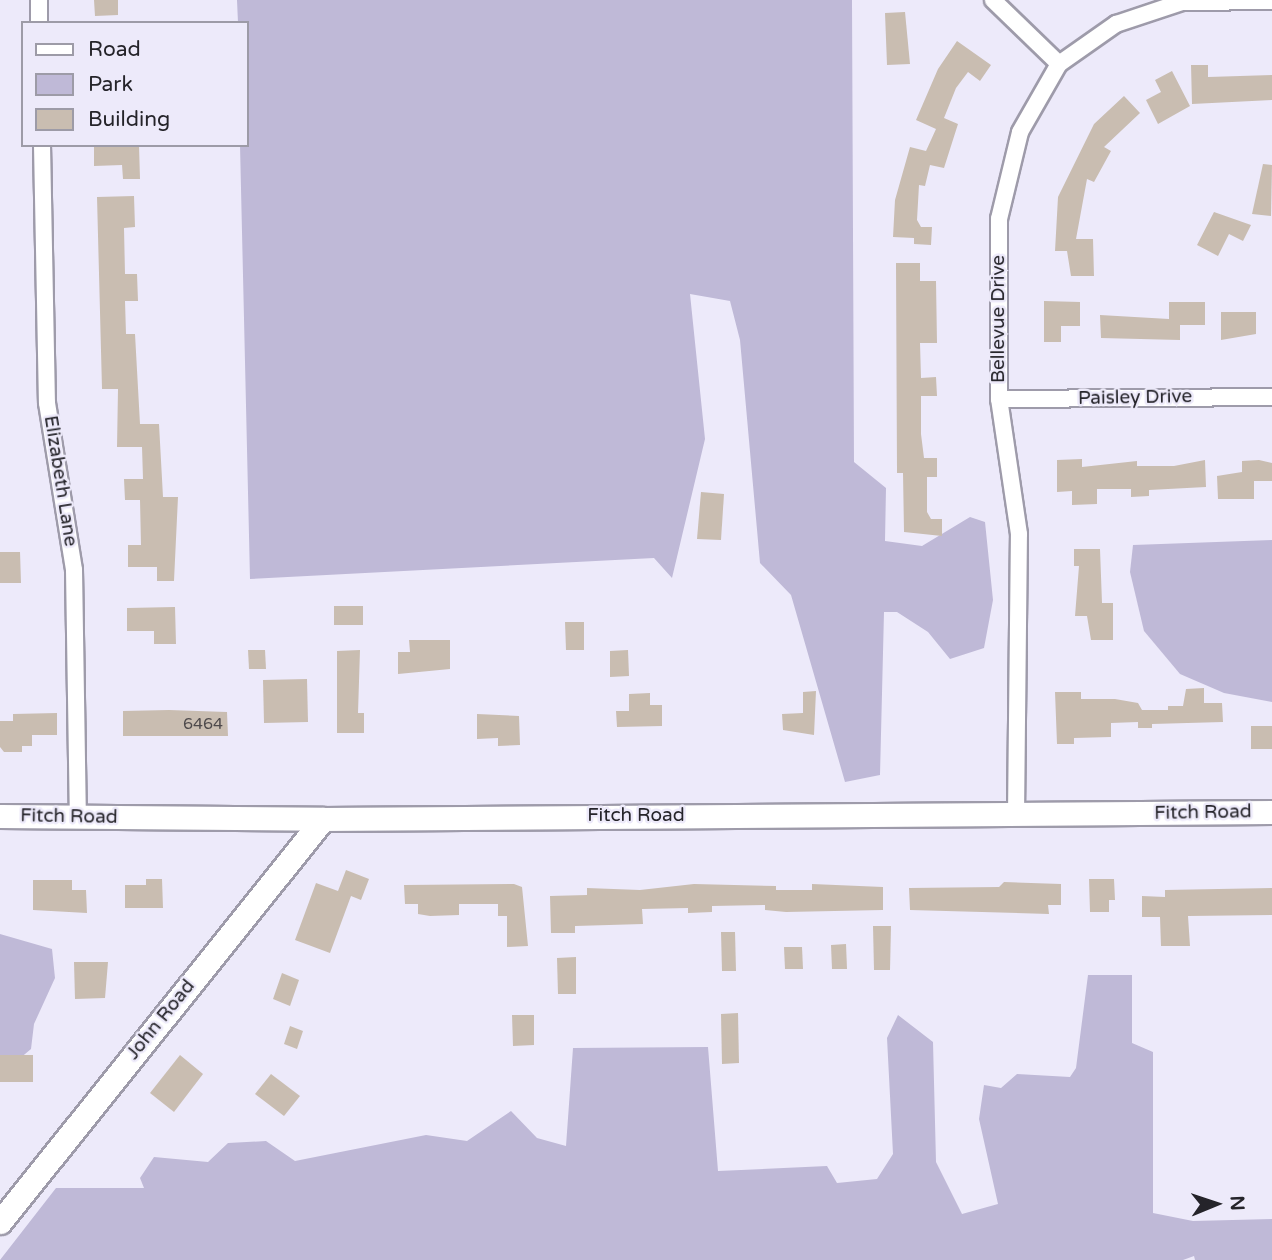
<!DOCTYPE html>
<html>
<head>
<meta charset="utf-8">
<style>
	body { margin:0 }
	#map { position:relative; width:1272px; height:1260px; overflow:hidden; background:#edeafa; font-family:"Varela Round",sans-serif }
	div>[style] { position:absolute }
	.green>* { inset:0; background:#bfb9d7 }
	.building>* { inset:0; background:#c9bdb1 }
	.roads { filter:drop-shadow(2px 0 #9e9baa) drop-shadow(-2px 0 #9e9baa) drop-shadow(0 2px #9e9baa) drop-shadow(0 -2px #9e9baa) }
	.street>* { height:16px; margin:-8px; padding:0 8px; transform-origin:8px; border-radius:8px; background:#fff }
	.secondary>* { height:23px; margin:-11.5px; padding:0 11.5px; transform-origin:11.5px; border-radius:11.5px; background:#fff }
	span { translate:-50% -50%; white-space:nowrap; text-align:center; line-height:1.15; -webkit-text-stroke:5px #edeafa; paint-order:stroke }
	.number-label { font-size:16px; color:#4e4a4c }
	.number-label span { -webkit-text-stroke-width:0 }
	.street-label { font-size:19px; color:#25242a }
	.legend { position:absolute; left:21px; top:21px; width:228px; height:126px; box-sizing:border-box; background:#edeafa; border:2px solid #9d9ba7; margin:0; padding:9px 12px; list-style:none; font-size:21px; color:#25242a }
	.legend li { display:flex; align-items:center; gap:14px; height:35px }
	.legend b { width:35px; border:2px solid #9d9ba7 }
	.north { position:absolute; left:1181px; top:1169px; width:70px; height:70px; -webkit-text-stroke:5px #edeafa; paint-order:stroke; rotate:88deg; font-size:19px; font-weight:700; line-height:28px; text-align:center; color:#25242a }
	.north::after { content:''; display:block; margin:auto; width:24px; height:32px; background:#25242a; clip-path:polygon(50% 0,100% 100%,50% 72%,0 100%) }
</style>
</head>
<body>
<div id="map">
	<div class="green">
		<i style="clip-path:polygon(237px 0,852px 0,854px 462px,886px 488px,885px 541px,922px 546px,970px 517px,985px 522px,993px 600px,984px 648px,950px 659px,928px 632px,897px 612px,884px 612px,880px 775px,845px 782px,791px 595px,760px 563px,740px 340px,730px 301px,690px 294px,705px 439px,672px 578px,654px 558px,250px 579px,240px 145px,247px 145px,247px 23px,238px 23px)"></i>
		<i style="clip-path:polygon(1272px 540px,1272px 702px,1224px 693px,1180px 674px,1144px 631px,1130px 572px,1133px 545px)"></i>
		<i style="clip-path:polygon(0 934px,52px 949px,55px 978px,34px 1024px,31px 1049px,0 1075px)"></i>
		<i style="clip-path:polygon(1088px 975px,1132px 975px,1132px 1043px,1153px 1052px,1153px 1213px,1193px 1221px,1272px 1219px,1272px 1260px,1195px 1260px,1194px 1256px,1183px 1260px,0 1260px,56px 1188px,144px 1188px,140px 1178px,154px 1157px,208px 1162px,228px 1143px,266px 1141px,295px 1161px,426px 1135px,467px 1141px,511px 1111px,537px 1138px,566px 1146px,573px 1048px,708px 1047px,718px 1171px,827px 1166px,837px 1183px,877px 1179px,893px 1154px,887px 1038px,898px 1015px,933px 1042px,936px 1162px,962px 1214px,998px 1204px,979px 1119px,984px 1085px,1001px 1088px,1017px 1074px,1070px 1077px,1076px 1068px)"></i>
	</div>
	<div class="building">
		<i style="clip-path:polygon(94px 0,118px 0,118px 15px,95px 16px)"></i>
		<i style="clip-path:polygon(905px 12px,910px 64px,887px 65px,885px 13px)"></i>
		<i style="clip-path:polygon(957px 41px,991px 65px,980px 81px,968px 72px,956px 88px,944px 118px,958px 124px,944px 168px,930px 165px,925px 186px,919px 185px,917px 220px,921px 227px,932px 227px,931px 245px,914px 244px,914px 238px,893px 237px,895px 200px,910px 147px,926px 151px,936px 129px,916px 120px,938px 69px)"></i>
		<i style="clip-path:polygon(1191px 65px,1208px 65px,1208px 77px,1272px 75px,1272px 100px,1192px 104px)"></i>
		<i style="clip-path:polygon(1172px 71px,1190px 106px,1158px 124px,1146px 100px,1161px 92px,1155px 80px)"></i>
		<i style="clip-path:polygon(1124px 96px,1140px 113px,1104px 147px,1111px 151px,1094px 182px,1087px 179px,1076px 239px,1093px 239px,1094px 276px,1071px 276px,1067px 251px,1055px 251px,1058px 197px,1094px 124px)"></i>
		<i style="clip-path:polygon(94px 145px,139px 145px,140px 179px,123px 179px,122px 165px,94px 166px)"></i>
		<i style="clip-path:polygon(1263px 164px,1272px 165px,1271px 216px,1252px 214px)"></i>
		<i style="clip-path:polygon(134px 196px,135px 227px,124px 228px,125px 274px,137px 274px,138px 301px,125px 301px,126px 334px,135px 334px,140px 424px,159px 424px,163px 497px,178px 497px,174px 581px,157px 581px,157px 567px,128px 567px,128px 545px,141px 545px,140px 500px,125px 500px,124px 479px,143px 479px,142px 447px,117px 447px,118px 389px,102px 389px,97px 197px)"></i>
		<i style="clip-path:polygon(1214px 212px,1251px 225px,1243px 241px,1229px 234px,1218px 256px,1197px 245px)"></i>
		<i style="clip-path:polygon(896px 263px,920px 263px,920px 281px,936px 281px,937px 343px,920px 343px,921px 378px,936px 377px,937px 396px,921px 396px,921px 434px,924px 458px,937px 458px,937px 477px,927px 477px,927px 512px,931px 519px,942px 519px,942px 536px,904px 532px,903px 473px,897px 473px)"></i>
		<i style="clip-path:polygon(1044px 301px,1080px 302px,1080px 326px,1061px 326px,1061px 342px,1044px 342px)"></i>
		<i style="clip-path:polygon(1169px 302px,1205px 302px,1205px 325px,1180px 325px,1180px 340px,1101px 338px,1100px 315px,1169px 319px)"></i>
		<i style="clip-path:polygon(1221px 312px,1256px 312px,1256px 334px,1221px 340px)"></i>
		<i style="clip-path:polygon(1082px 459px,1082px 467px,1137px 461px,1137px 466px,1174px 466px,1205px 460px,1206px 487px,1149px 490px,1149px 496px,1131px 497px,1131px 489px,1097px 489px,1097px 504px,1072px 505px,1072px 491px,1057px 492px,1057px 460px)"></i>
		<i style="clip-path:polygon(1259px 460px,1272px 463px,1272px 481px,1254px 481px,1254px 499px,1218px 499px,1217px 476px,1242px 472px,1242px 461px)"></i>
		<i style="clip-path:polygon(701px 492px,724px 494px,721px 540px,697px 539px)"></i>
		<i style="clip-path:polygon(1074px 549px,1100px 549px,1102px 603px,1113px 603px,1113px 640px,1091px 640px,1087px 616px,1075px 616px,1079px 566px,1074px 566px)"></i>
		<i style="clip-path:polygon(0 552px,20px 552px,21px 583px,0 583px)"></i>
		<i style="clip-path:polygon(334px 606px,363px 606px,363px 625px,334px 625px)"></i>
		<i style="clip-path:polygon(175px 607px,176px 644px,154px 644px,154px 631px,127px 631px,127px 608px)"></i>
		<i style="clip-path:polygon(565px 622px,584px 622px,584px 650px,566px 650px)"></i>
		<i style="clip-path:polygon(409px 640px,450px 640px,450px 669px,398px 674px,398px 652px,410px 652px)"></i>
		<i style="clip-path:polygon(248px 650px,265px 650px,266px 669px,249px 669px)"></i>
		<i style="clip-path:polygon(360px 650px,358px 713px,364px 713px,364px 733px,337px 733px,337px 651px)"></i>
		<i style="clip-path:polygon(628px 650px,629px 676px,610px 677px,610px 651px)"></i>
		<i style="clip-path:polygon(307px 679px,308px 722px,264px 723px,263px 680px)"></i>
		<i style="clip-path:polygon(1204px 688px,1204px 703px,1222px 703px,1223px 722px,1152px 724px,1152px 728px,1138px 728px,1138px 722px,1111px 723px,1111px 737px,1074px 738px,1074px 744px,1057px 744px,1055px 692px,1081px 692px,1081px 699px,1115px 699px,1138px 703px,1142px 710px,1168px 710px,1168px 706px,1183px 706px,1186px 689px)"></i>
		<i style="clip-path:polygon(816px 691px,814px 735px,783px 730px,782px 714px,803px 713px,803px 692px)"></i>
		<i style="clip-path:polygon(650px 693px,650px 705px,662px 705px,662px 726px,617px 727px,616px 711px,629px 711px,629px 694px)"></i>
		<i style="clip-path:polygon(169px 710px,227px 712px,228px 736px,123px 736px,123px 711px)"></i>
		<i style="clip-path:polygon(57px 713px,57px 735px,32px 735px,32px 746px,22px 746px,22px 752px,4px 752px,0 747px,0 721px,13px 721px,13px 714px)"></i>
		<i style="clip-path:polygon(477px 714px,519px 716px,520px 745px,498px 746px,498px 738px,477px 739px)"></i>
		<i style="clip-path:polygon(1251px 726px,1272px 726px,1272px 749px,1251px 749px)"></i>
		<i style="clip-path:polygon(346px 870px,369px 879px,361px 900px,351px 896px,330px 953px,295px 940px,316px 883px,338px 891px)"></i>
		<i style="clip-path:polygon(146px 879px,162px 879px,163px 908px,125px 908px,125px 885px,146px 885px)"></i>
		<i style="clip-path:polygon(1089px 879px,1114px 879px,1115px 900px,1109px 900px,1109px 912px,1090px 912px)"></i>
		<i style="clip-path:polygon(33px 880px,72px 880px,72px 890px,86px 890px,87px 913px,33px 910px)"></i>
		<i style="clip-path:polygon(1004px 882px,1061px 884px,1061px 905px,1048px 905px,1049px 914px,910px 910px,909px 888px,999px 887px)"></i>
		<i style="clip-path:polygon(514px 884px,522px 887px,528px 946px,507px 947px,507px 916px,498px 916px,498px 904px,459px 904px,459px 915px,430px 916px,418px 914px,418px 904px,405px 904px,404px 885px)"></i>
		<i style="clip-path:polygon(694px 884px,776px 886px,776px 890px,812px 890px,812px 884px,883px 887px,883px 910px,786px 912px,765px 910px,765px 905px,712px 906px,712px 912px,688px 913px,688px 908px,642px 909px,643px 924px,575px 926px,575px 933px,551px 933px,550px 896px,587px 895px,587px 888px,640px 890px)"></i>
		<i style="clip-path:polygon(1272px 888px,1272px 915px,1188px 916px,1190px 946px,1161px 946px,1160px 917px,1142px 917px,1142px 896px,1165px 897px,1165px 890px)"></i>
		<i style="clip-path:polygon(873px 926px,891px 926px,890px 970px,874px 970px)"></i>
		<i style="clip-path:polygon(721px 932px,735px 932px,736px 971px,722px 971px)"></i>
		<i style="clip-path:polygon(846px 944px,847px 969px,832px 969px,831px 945px)"></i>
		<i style="clip-path:polygon(784px 947px,802px 947px,803px 969px,785px 969px)"></i>
		<i style="clip-path:polygon(576px 957px,576px 994px,558px 994px,557px 958px)"></i>
		<i style="clip-path:polygon(74px 962px,108px 962px,105px 998px,75px 999px)"></i>
		<i style="clip-path:polygon(282px 973px,299px 980px,290px 1006px,273px 999px)"></i>
		<i style="clip-path:polygon(738px 1013px,739px 1063px,722px 1064px,721px 1014px)"></i>
		<i style="clip-path:polygon(512px 1015px,534px 1015px,534px 1045px,513px 1046px)"></i>
		<i style="clip-path:polygon(290px 1026px,303px 1031px,297px 1049px,284px 1044px)"></i>
		<i style="clip-path:polygon(0 1055px,33px 1055px,33px 1082px,0 1082px)"></i>
		<i style="clip-path:polygon(180px 1055px,203px 1074px,174px 1112px,150px 1093px)"></i>
		<i style="clip-path:polygon(271px 1074px,300px 1096px,284px 1116px,255px 1094px)"></i>
	</div>
	<div class="roads">
		<div class="street">
			<i style="left:39px;top:0;width:23px;rotate:90deg"></i>
			<i style="left:993px;top:0;width:92px;rotate:44.1deg"></i>
			<i style="left:42px;top:145px;width:258px;rotate:88.9deg"></i>
			<i style="left:47px;top:403px;width:169px;rotate:80.8deg"></i>
			<i style="left:74px;top:570px;width:247px;rotate:89.1deg"></i>
			<i style="left:999px;top:399px;width:273px;rotate:-0.4deg"></i>
			<i style="left:1016px;top:816px;width:282px;rotate:-89.4deg"></i>
			<i style="left:1019px;top:534px;width:136px;rotate:-98.4deg"></i>
			<i style="left:999px;top:399px;width:180px;rotate:-90deg"></i>
			<i style="left:999px;top:219px;width:89px;rotate:-76.4deg"></i>
			<i style="left:1020px;top:132px;width:78px;rotate:-60.2deg"></i>
			<i style="left:1059px;top:64px;width:70px;rotate:-35.1deg"></i>
			<i style="left:1116px;top:24px;width:70px;rotate:-18.4deg"></i>
			<i style="left:1182px;top:2px;width:90px;rotate:-0.6deg"></i>
		</div>
		<div class="secondary">
			<i style="left:0;top:816px;width:323px;rotate:0.5deg"></i>
			<i style="left:323px;top:819px;width:949px;rotate:-0.42deg"></i>
			<i style="left:0;top:1222px;width:516px;rotate:-51.29deg"></i>
		</div>
	</div>
	<div class="number-label">
		<span style="left:203px;top:724px">6464</span>
	</div>
	<div class="street-label">
		<span style="left:999px;top:319px;rotate:-90deg">Bellevue Drive</span>
		<span style="left:1135px;top:398px;rotate:-1deg">Paisley Drive</span>
		<span style="left:60px;top:481px;rotate:81deg">Elizabeth Lane</span>
		<span style="left:1203px;top:813px;rotate:-1deg">Fitch Road</span>
		<span style="left:636px;top:816px">Fitch Road</span>
		<span style="left:69px;top:817px;rotate:1deg">Fitch Road</span>
		<span style="left:161px;top:1020px;rotate:-51deg">John Road</span>
	</div>
	<ul class="legend">
	<li><b style="height:9px;background:#fff"></b>Road</li>
	<li><b style="height:19px;background:#bfb9d7"></b>Park</li>
	<li><b style="height:19px;background:#c9bdb1"></b>Building</li>
	</ul>
	<div class="north">N</div>
</div>
</body>
</html>
